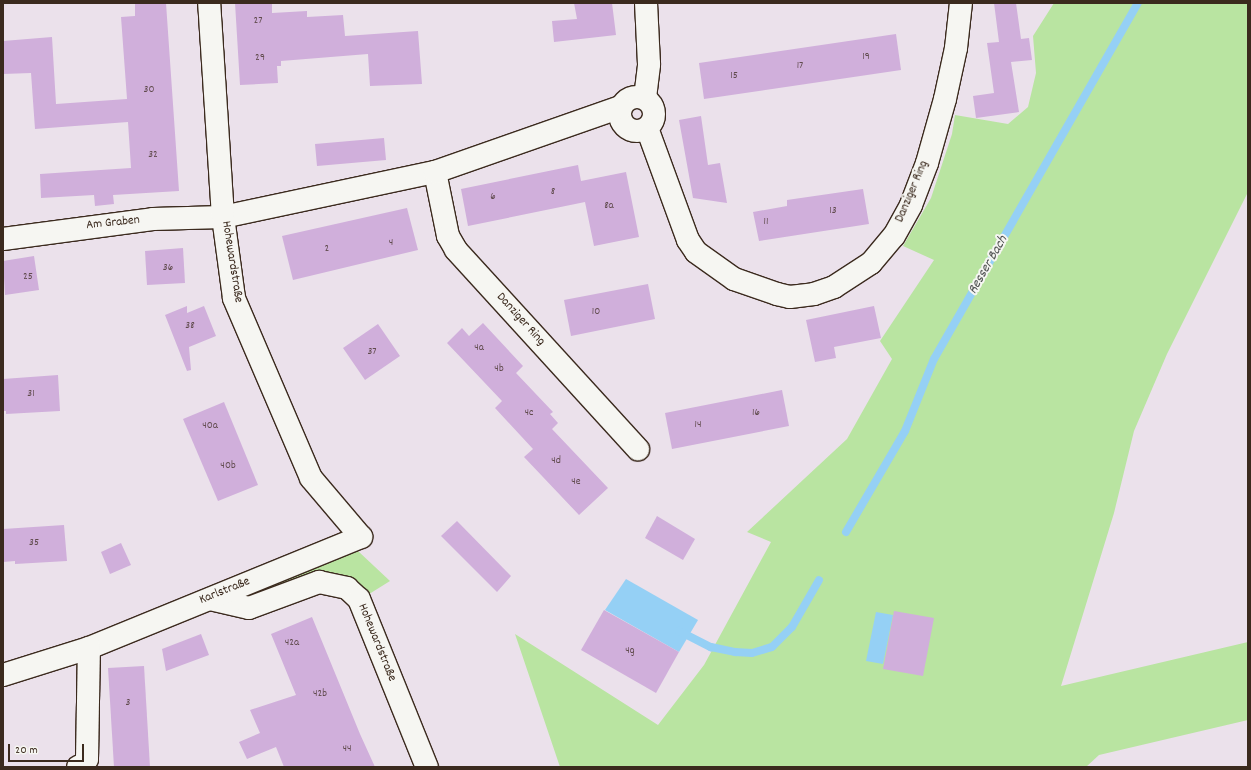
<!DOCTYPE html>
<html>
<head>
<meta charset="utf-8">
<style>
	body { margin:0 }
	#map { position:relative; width:1251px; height:770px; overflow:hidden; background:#ebe1eb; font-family:Dekko,sans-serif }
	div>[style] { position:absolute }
	.green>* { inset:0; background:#b9e4a1 }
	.water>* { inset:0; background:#95d0f5 }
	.stream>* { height:8px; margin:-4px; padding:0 4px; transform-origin:4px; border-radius:4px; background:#95d0f5 }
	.building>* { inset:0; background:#d0afdb }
	.roads { filter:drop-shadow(1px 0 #3b2a1e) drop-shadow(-1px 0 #3b2a1e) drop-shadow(0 1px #3b2a1e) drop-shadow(0 -1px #3b2a1e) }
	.minor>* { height:22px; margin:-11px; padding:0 11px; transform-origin:11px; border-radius:11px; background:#f6f6f2 }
	.minor>.ring { margin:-11px; padding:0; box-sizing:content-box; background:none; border:22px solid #f6f6f2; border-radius:50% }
	span { translate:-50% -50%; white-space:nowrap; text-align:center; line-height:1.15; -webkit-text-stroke:4px #f6f6f2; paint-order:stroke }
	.number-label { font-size:11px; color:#604b4d }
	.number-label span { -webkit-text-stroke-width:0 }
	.street-label { font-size:13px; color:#3b2a1e }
	.water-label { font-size:14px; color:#525454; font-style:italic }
	.frame { position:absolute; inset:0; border:4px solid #3b2a1e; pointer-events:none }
	.scale { position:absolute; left:8px; top:744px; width:76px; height:18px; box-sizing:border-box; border:2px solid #3b2a1e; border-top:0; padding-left:5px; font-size:12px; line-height:14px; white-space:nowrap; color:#3b2a1e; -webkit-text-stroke:3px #f6f6f2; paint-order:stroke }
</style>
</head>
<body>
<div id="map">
	<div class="green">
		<i style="clip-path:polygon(1054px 3px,1248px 3px,1248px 192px,1167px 354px,1134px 431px,1114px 513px,1061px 686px,1248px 642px,1248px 720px,1099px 755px,1086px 767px,560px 767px,515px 634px,658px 725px,704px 665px,771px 542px,747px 532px,847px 439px,892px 359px,880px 341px,934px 260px,903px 246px,931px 198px,952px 134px,955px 115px,1008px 124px,1028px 107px,1036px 73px,1033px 36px)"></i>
		<i style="clip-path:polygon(358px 551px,390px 581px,366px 596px,354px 579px,337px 573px,257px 597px,255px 592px)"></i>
	</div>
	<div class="water">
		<i style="clip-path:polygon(626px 579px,698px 620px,679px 652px,605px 610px)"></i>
		<i style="clip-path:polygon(876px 612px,893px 615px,883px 664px,866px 661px)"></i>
	</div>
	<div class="stream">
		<i style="left:846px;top:532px;width:117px;rotate:-59.7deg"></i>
		<i style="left:905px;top:431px;width:78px;rotate:-68.1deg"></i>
		<i style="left:934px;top:359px;width:410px;rotate:-60.2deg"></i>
		<i style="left:679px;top:631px;width:36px;rotate:27deg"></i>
		<i style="left:711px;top:647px;width:25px;rotate:12deg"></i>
		<i style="left:735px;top:652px;width:17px;rotate:3deg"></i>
		<i style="left:752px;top:653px;width:21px;rotate:-17deg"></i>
		<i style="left:772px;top:647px;width:28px;rotate:-45deg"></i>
		<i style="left:792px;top:627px;width:54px;rotate:-60.1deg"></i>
	</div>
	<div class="building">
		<i style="clip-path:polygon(135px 3px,166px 3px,179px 191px,113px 195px,114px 204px,95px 206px,94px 195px,41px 198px,40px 174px,131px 168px,128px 122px,35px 129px,31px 73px,3px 74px,3px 41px,52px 37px,56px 104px,127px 99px,121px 17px,135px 16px)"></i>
		<i style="clip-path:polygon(235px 3px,272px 3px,272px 13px,307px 11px,307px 17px,343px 15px,345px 36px,418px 31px,422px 84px,370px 86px,368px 54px,281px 61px,281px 66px,277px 66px,278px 83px,240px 85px)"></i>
		<i style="clip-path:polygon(574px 3px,612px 3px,616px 35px,554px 42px,552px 21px,577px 19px)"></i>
		<i style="clip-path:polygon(994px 3px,1016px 3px,1021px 39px,1029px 38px,1032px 60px,1011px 62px,1019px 112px,976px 118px,973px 96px,994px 93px,987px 43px,999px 42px)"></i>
		<i style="clip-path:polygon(896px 34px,901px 70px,704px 99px,699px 63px)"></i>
		<i style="clip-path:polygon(701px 116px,708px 165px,720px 163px,727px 203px,693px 198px,679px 120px)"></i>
		<i style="clip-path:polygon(384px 138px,386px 160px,317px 166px,315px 144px)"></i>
		<i style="clip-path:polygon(578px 165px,581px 181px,626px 172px,639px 237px,594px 246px,585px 202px,468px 226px,461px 189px)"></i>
		<i style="clip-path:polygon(863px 189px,869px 224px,759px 241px,753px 212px,787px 206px,787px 200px)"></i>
		<i style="clip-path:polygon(407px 208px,418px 250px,293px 280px,282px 236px)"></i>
		<i style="clip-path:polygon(183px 248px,185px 283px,147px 285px,145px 251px)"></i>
		<i style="clip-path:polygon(34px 256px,39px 290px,5px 295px,3px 261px)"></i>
		<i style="clip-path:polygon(648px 284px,655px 319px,571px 336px,564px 300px)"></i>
		<i style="clip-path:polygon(187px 306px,187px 313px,204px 306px,216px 336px,189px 347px,191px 370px,187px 371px,165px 315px)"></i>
		<i style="clip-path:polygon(874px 306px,881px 338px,834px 347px,836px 358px,815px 362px,806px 320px)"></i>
		<i style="clip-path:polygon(483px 323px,523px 366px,516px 373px,553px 412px,550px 414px,558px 423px,552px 429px,608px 488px,579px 515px,524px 457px,533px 449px,495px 408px,502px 401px,447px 343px,462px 328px,469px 336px)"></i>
		<i style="clip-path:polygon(378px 324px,400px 356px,365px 380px,343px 348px)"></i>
		<i style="clip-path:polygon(58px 375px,60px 411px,6px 414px,6px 411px,3px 411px,3px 379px)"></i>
		<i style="clip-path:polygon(782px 390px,789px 426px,672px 449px,665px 413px)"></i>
		<i style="clip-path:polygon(224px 402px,258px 485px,218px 501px,183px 419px)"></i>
		<i style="clip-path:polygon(657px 516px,695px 539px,683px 560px,645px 538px)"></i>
		<i style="clip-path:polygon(457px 521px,511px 576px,497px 592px,441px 536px)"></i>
		<i style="clip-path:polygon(64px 525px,67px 561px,15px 564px,15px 561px,3px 562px,3px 529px)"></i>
		<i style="clip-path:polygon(121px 543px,131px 565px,110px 574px,101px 552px)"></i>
		<i style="clip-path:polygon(604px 610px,679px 652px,656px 693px,581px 650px)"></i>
		<i style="clip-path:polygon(894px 611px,934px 618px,923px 676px,883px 669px)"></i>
		<i style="clip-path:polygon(312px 617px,360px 734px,375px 767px,284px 767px,276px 747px,247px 759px,239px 742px,260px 733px,250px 710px,296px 695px,271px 634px)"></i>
		<i style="clip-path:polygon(201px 634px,209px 655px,166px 671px,162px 649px)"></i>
		<i style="clip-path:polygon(144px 666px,150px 767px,114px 767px,108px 668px)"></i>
	</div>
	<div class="roads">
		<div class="minor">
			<i class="ring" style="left:620px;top:97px;width:12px;height:12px"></i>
			<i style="left:645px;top:98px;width:34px;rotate:-83deg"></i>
			<i style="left:649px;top:64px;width:61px;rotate:-92.8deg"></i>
			<i style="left:647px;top:128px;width:119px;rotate:69.9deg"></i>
			<i style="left:688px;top:240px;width:14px;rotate:56deg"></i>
			<i style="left:696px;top:252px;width:47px;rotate:35.4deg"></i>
			<i style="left:734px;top:279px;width:46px;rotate:19.2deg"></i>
			<i style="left:777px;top:294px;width:13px;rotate:13deg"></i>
			<i style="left:790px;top:297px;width:24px;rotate:-7deg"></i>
			<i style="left:814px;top:294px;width:21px;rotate:-19deg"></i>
			<i style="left:834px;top:287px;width:44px;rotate:-33deg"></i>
			<i style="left:871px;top:263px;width:35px;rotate:-50deg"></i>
			<i style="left:894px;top:236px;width:35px;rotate:-61deg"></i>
			<i style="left:911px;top:205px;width:45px;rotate:-69.1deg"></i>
			<i style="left:927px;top:163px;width:66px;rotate:-74.3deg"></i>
			<i style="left:945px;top:99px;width:52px;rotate:-77.8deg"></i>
			<i style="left:956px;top:48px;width:45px;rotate:-83.7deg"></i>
			<i style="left:435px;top:172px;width:65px;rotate:78.5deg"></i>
			<i style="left:448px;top:236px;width:16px;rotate:60deg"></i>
			<i style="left:456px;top:250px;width:270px;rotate:47.6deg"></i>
			<i style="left:3px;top:239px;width:151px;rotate:-7.6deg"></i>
			<i style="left:153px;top:219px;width:70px;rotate:-1.6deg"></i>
			<i style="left:223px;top:217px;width:217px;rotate:-12deg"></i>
			<i style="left:435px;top:172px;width:197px;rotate:-19.3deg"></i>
			<i style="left:210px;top:599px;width:40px;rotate:13deg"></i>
			<i style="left:249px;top:608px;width:75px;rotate:-20.4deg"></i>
			<i style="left:319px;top:582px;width:29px;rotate:12deg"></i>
			<i style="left:347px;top:588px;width:16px;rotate:43deg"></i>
			<i style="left:359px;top:599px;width:181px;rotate:68deg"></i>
			<i style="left:3px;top:675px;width:90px;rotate:-17.4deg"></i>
			<i style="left:89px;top:648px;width:294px;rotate:-22.2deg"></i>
			<i style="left:361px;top:537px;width:77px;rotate:-130.3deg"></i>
			<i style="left:311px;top:478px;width:196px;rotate:-113.2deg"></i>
			<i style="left:234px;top:298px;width:82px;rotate:-97.7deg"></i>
			<i style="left:223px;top:217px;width:214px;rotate:-93.7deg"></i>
			<i style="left:78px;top:767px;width:5px;rotate:-22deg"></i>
			<i style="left:83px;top:765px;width:7px;rotate:-56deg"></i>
			<i style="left:87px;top:759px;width:111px;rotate:-89deg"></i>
		</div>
	</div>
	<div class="number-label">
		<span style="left:258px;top:21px">27</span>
		<span style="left:866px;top:57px">19</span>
		<span style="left:260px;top:58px">29</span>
		<span style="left:800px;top:66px">17</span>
		<span style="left:734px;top:76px">15</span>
		<span style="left:149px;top:90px">30</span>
		<span style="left:153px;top:155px">32</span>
		<span style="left:553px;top:192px">8</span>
		<span style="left:493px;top:197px">6</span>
		<span style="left:609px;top:206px">8a</span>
		<span style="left:833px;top:211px">13</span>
		<span style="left:766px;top:222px">11</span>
		<span style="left:391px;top:243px">4</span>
		<span style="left:327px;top:249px">2</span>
		<span style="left:168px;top:268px">36</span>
		<span style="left:28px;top:277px">25</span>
		<span style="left:596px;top:312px">10</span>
		<span style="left:190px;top:326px">38</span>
		<span style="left:479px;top:348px">4a</span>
		<span style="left:372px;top:352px">37</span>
		<span style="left:499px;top:369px">4b</span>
		<span style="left:31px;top:394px">31</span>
		<span style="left:529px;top:413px">4c</span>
		<span style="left:756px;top:413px">16</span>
		<span style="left:698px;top:425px">14</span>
		<span style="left:210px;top:426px">40a</span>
		<span style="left:556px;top:461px">4d</span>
		<span style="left:228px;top:466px">40b</span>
		<span style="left:576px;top:482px">4e</span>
		<span style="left:34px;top:543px">35</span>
		<span style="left:292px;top:643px">42a</span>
		<span style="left:630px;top:651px">4g</span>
		<span style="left:320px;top:694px">42b</span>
		<span style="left:128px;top:703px">3</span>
		<span style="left:347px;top:749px">44</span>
	</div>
	<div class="street-label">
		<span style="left:913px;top:192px;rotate:-67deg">Danziger Ring</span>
		<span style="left:113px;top:224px;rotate:-6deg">Am Graben</span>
		<span style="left:231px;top:262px;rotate:81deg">Hohewardstraße</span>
		<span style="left:520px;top:320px;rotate:48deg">Danziger Ring</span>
		<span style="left:225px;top:592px;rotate:-22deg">Karlstraße</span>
		<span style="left:376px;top:643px;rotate:68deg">Hohewardstraße</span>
	</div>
	<div class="water-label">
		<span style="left:988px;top:265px;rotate:-60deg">Resser Bach</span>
	</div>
	<div class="frame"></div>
	<div class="scale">20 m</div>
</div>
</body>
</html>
